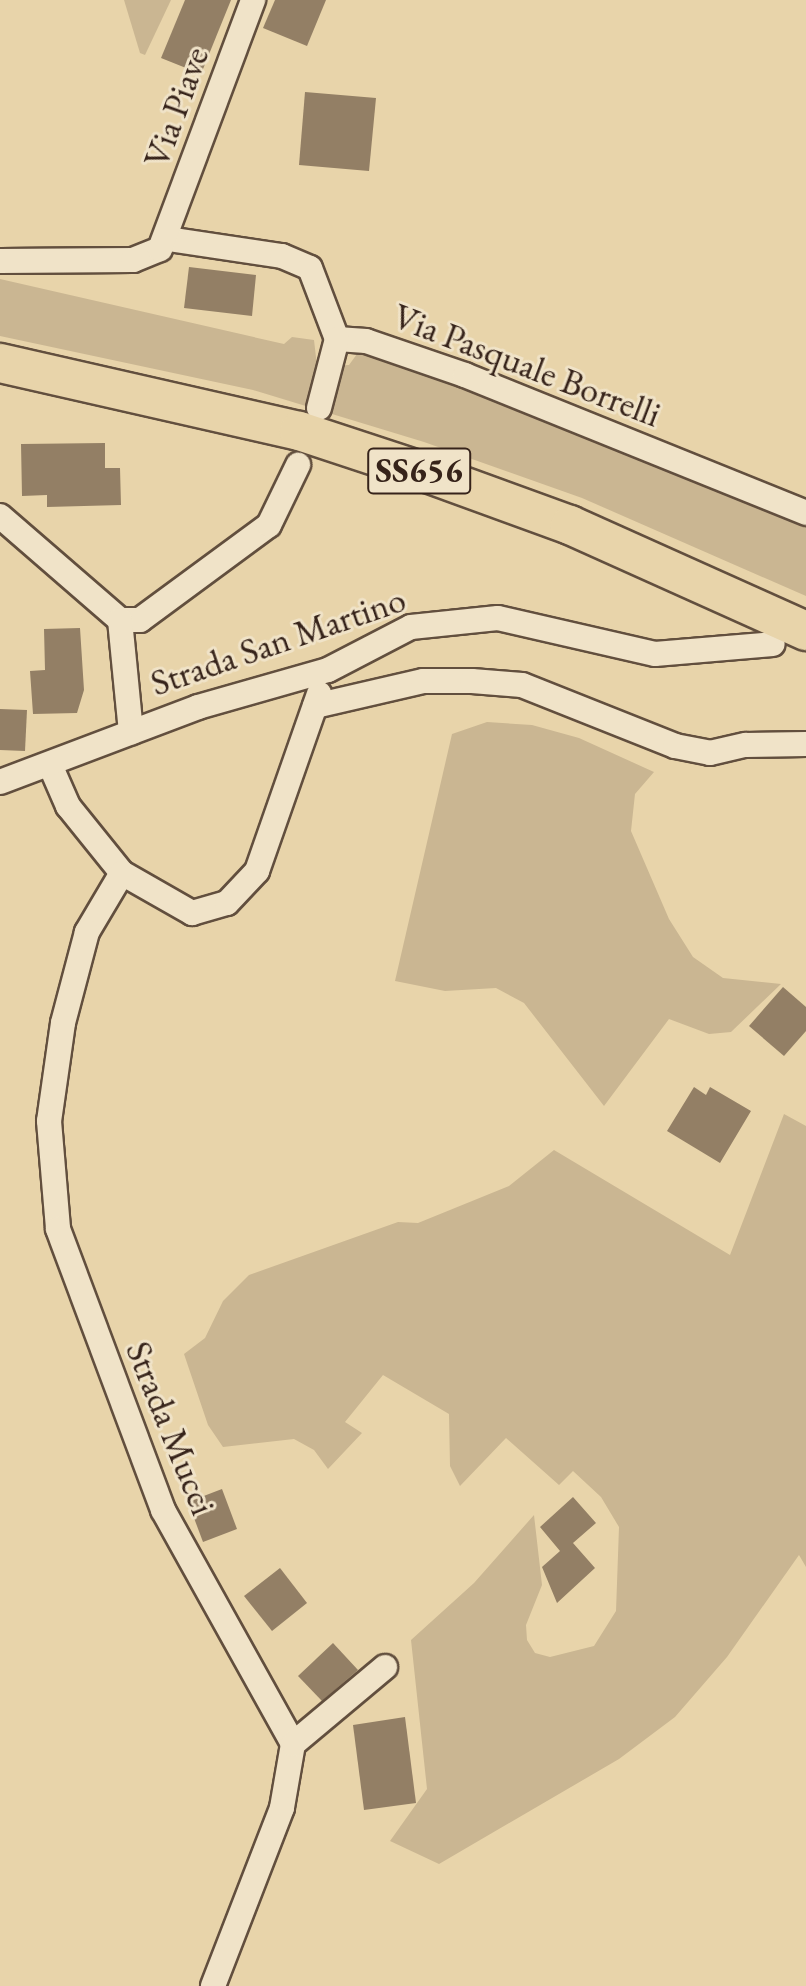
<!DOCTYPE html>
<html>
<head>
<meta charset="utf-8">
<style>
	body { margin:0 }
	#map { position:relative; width:806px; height:1986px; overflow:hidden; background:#e8d4aa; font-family:"EB Garamond",serif }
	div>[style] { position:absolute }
	.green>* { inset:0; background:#cab692 }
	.building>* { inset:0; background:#937f65 }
	.roads { filter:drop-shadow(2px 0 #624f3e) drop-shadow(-2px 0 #624f3e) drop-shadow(0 2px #624f3e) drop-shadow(0 -2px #624f3e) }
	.minor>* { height:24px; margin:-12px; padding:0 12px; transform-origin:12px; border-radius:12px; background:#f0e3c8 }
	.trunk>* { height:38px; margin:-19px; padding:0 19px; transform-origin:19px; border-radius:19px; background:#e8d4aa }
	span { translate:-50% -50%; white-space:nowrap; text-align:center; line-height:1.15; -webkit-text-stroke:6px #f0e3c8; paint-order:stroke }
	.shield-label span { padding:2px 6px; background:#f0e3c8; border:2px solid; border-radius:6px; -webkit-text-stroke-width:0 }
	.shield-label { font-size:34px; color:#36231a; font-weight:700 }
	.street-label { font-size:36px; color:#36231a }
</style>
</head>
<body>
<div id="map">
	<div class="green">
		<i style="clip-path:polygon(124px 0,171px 0,145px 55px,140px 53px)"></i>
		<i style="clip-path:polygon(0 279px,284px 344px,292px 337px,314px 340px,317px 366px,349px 365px,365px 343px,806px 516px,806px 596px,582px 498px,424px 442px,253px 390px,0 336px)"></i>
		<i style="clip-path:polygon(487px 722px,532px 725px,579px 738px,654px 772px,635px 794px,631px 831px,669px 919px,693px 957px,723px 978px,781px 984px,731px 1032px,709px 1034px,669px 1019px,604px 1106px,524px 1003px,496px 988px,445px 991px,395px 981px,452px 734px)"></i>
		<i style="clip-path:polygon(784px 1114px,806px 1126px,806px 1567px,799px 1555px,727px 1657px,675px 1717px,619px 1759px,439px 1864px,390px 1841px,427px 1789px,411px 1640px,474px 1583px,534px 1515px,542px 1585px,526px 1625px,527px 1640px,535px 1653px,550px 1657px,594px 1646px,616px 1611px,619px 1527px,601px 1497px,573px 1471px,559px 1485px,506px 1438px,460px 1486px,450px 1466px,449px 1414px,383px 1375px,345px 1422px,362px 1433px,328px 1469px,314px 1450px,294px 1439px,223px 1447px,208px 1425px,184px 1354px,205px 1338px,223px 1301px,249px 1275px,398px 1222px,418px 1223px,509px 1186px,554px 1150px,730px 1255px)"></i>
	</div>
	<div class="building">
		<i style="clip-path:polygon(185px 0,231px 0,201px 74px,161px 58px)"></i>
		<i style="clip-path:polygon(275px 0,326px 0,307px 46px,263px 28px)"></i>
		<i style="clip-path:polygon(305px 92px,376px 98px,369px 171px,299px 165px)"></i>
		<i style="clip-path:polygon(189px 267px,256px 275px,252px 316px,184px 308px)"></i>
		<i style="clip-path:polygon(105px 443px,105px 468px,120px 468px,121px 505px,47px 507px,47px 495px,22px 496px,21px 444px)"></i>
		<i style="clip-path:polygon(80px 628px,84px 690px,77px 713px,33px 714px,30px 671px,45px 670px,44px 629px)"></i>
		<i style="clip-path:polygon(0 709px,27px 710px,25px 751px,0 750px)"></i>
		<i style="clip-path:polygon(783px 987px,806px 1007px,806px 1031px,784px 1056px,749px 1026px)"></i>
		<i style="clip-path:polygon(694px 1087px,706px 1095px,710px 1087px,751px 1111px,720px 1163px,667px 1131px)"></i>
		<i style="clip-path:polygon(222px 1489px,237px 1529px,203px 1542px,188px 1502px)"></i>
		<i style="clip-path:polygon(573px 1497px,596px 1523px,573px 1543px,595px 1568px,557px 1603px,542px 1567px,560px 1551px,540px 1527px)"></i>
		<i style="clip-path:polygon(280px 1568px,307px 1603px,272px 1631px,244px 1596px)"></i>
		<i style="clip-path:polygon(333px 1643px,358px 1670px,322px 1701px,298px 1676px)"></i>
		<i style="clip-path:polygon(405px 1717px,416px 1803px,364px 1810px,353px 1725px)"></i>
	</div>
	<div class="roads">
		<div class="minor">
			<i style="left:168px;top:239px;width:115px;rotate:8.5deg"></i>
			<i style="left:282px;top:256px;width:30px;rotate:23deg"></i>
			<i style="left:310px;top:268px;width:76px;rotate:69.2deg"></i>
			<i style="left:337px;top:339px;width:29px;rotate:4deg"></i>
			<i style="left:366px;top:341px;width:105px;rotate:19deg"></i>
			<i style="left:465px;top:375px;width:368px;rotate:22deg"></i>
			<i style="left:0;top:261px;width:133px;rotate:-0.4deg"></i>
			<i style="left:133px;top:260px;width:29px;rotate:-22deg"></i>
			<i style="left:160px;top:249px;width:266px;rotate:-69.5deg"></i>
			<i style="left:319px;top:408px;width:71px;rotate:-75.4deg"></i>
			<i style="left:0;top:516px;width:159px;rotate:40.9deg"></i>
			<i style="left:120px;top:620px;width:20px"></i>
			<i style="left:140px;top:620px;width:160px;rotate:-36.4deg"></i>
			<i style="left:269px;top:525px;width:67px;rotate:-64.2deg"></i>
			<i style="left:120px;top:620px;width:113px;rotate:84.4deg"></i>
			<i style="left:315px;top:706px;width:111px;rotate:-13deg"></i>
			<i style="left:423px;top:681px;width:49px"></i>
			<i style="left:472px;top:681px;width:50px;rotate:4.6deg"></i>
			<i style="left:522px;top:685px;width:165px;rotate:21.7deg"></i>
			<i style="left:675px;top:746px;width:36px;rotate:11deg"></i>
			<i style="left:710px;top:753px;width:37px;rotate:-13deg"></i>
			<i style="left:746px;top:745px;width:60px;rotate:-1deg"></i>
			<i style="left:51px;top:767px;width:43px;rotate:66.4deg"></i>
			<i style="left:68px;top:806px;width:86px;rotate:51.1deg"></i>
			<i style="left:122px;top:873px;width:81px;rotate:29.7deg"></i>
			<i style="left:192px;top:913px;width:36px;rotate:-16deg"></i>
			<i style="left:227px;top:903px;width:44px;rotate:-46.8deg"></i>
			<i style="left:257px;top:871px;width:188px;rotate:-70.7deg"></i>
			<i style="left:0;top:782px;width:212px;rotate:-20.7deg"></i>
			<i style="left:198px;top:707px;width:135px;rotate:-15.9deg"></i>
			<i style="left:328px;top:670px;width:93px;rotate:-27.4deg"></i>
			<i style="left:411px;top:627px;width:87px;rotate:-5.9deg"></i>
			<i style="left:498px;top:618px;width:161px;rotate:12.9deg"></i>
			<i style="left:655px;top:654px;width:118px;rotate:-4.8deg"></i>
			<i style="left:122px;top:873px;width:69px;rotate:120.7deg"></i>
			<i style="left:87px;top:932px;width:94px;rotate:104.8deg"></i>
			<i style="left:63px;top:1023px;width:99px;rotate:98.1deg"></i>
			<i style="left:49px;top:1121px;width:108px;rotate:85.2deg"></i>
			<i style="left:58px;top:1229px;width:300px;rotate:69.5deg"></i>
			<i style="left:163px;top:1510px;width:268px;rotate:60.9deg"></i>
			<i style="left:293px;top:1744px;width:65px;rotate:99.8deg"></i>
			<i style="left:282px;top:1808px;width:191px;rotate:111.2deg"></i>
			<i style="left:293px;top:1744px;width:120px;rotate:-39.9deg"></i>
		</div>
		<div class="trunk">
			<i style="left:0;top:363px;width:307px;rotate:12.8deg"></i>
			<i style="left:299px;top:431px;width:135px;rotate:18.2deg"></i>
			<i style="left:427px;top:473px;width:152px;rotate:20deg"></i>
			<i style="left:570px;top:525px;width:259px;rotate:24.2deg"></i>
		</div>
	</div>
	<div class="shield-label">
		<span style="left:419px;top:471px">SS656</span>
	</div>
	<div class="street-label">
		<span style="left:176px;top:107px;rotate:-70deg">Via Piave</span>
		<span style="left:527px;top:365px;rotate:21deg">Via Pasquale Borrelli</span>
		<span style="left:278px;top:641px;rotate:-19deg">Strada San Martino</span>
		<span style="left:171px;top:1428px;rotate:68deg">Strada Mucci</span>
	</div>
</div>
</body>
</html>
